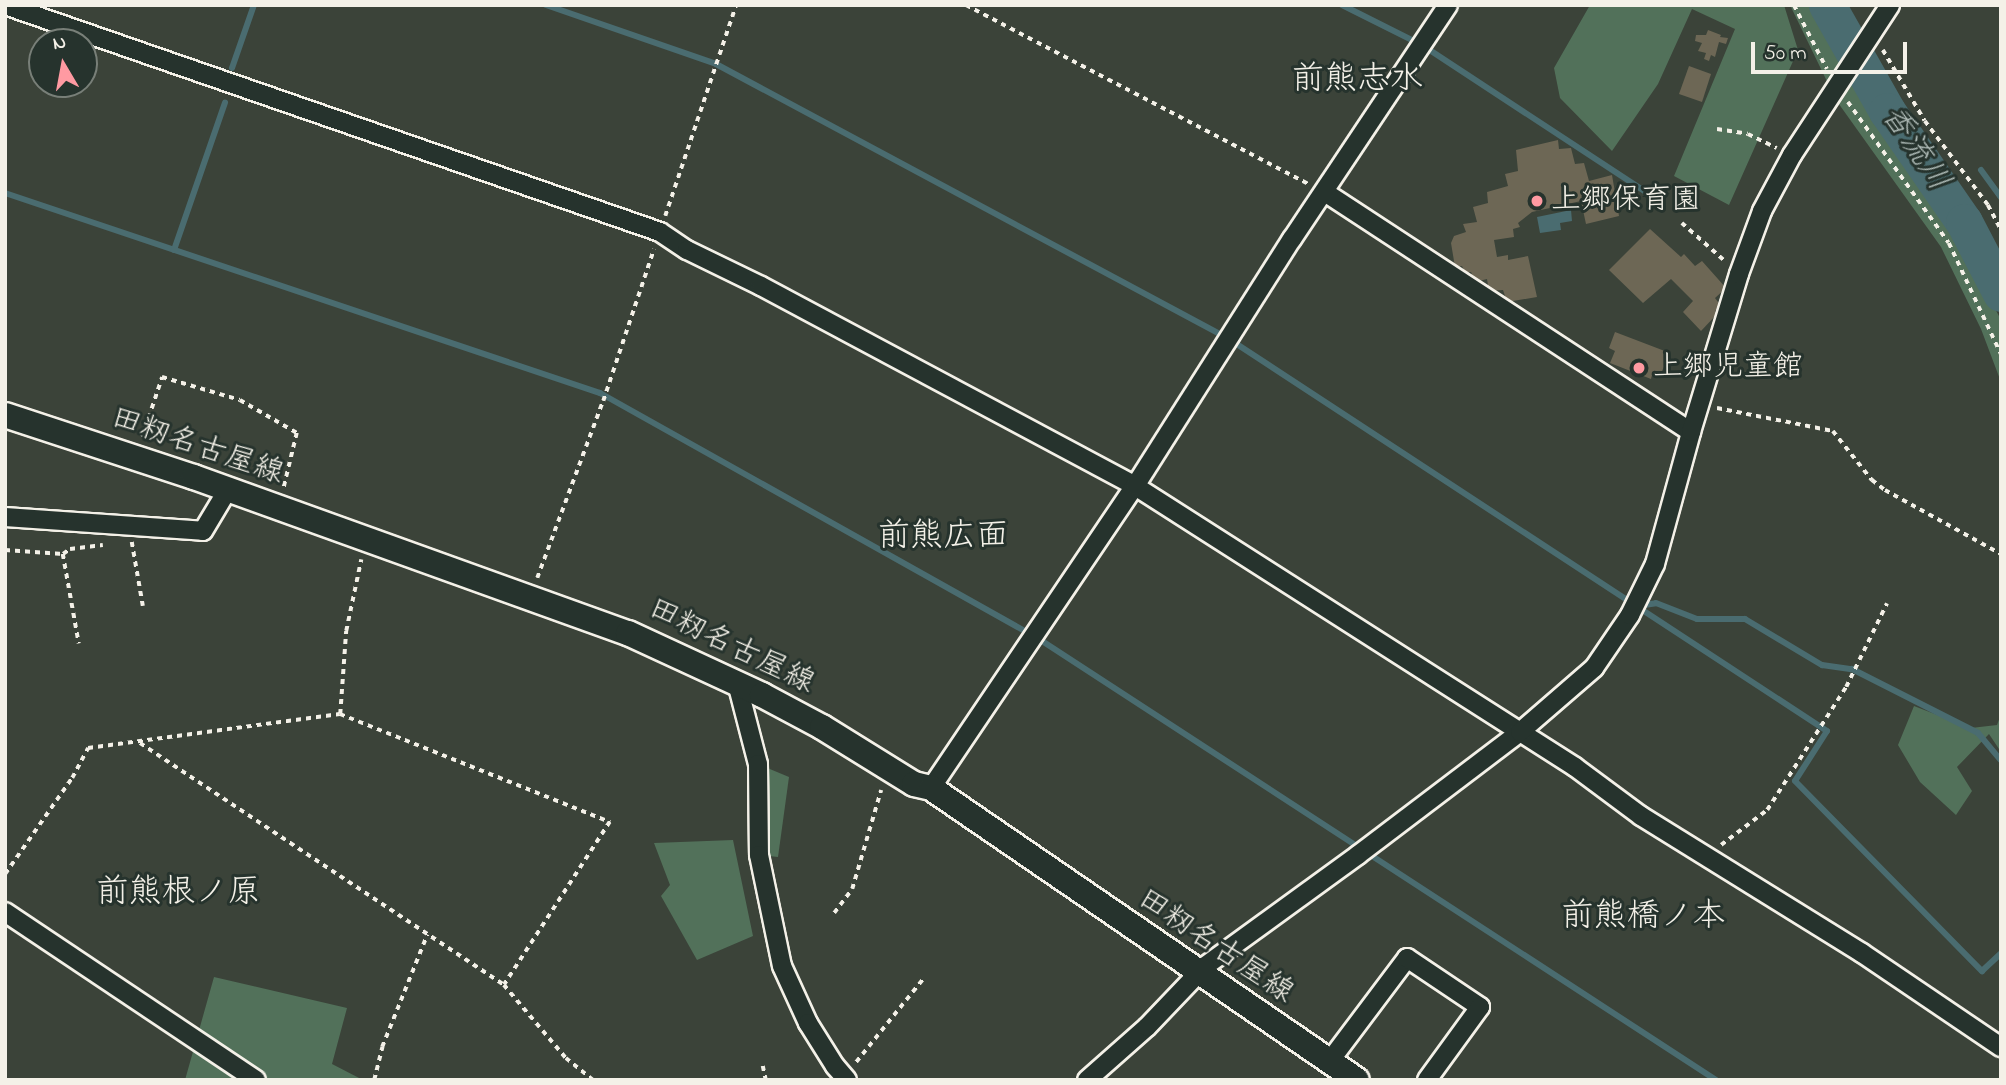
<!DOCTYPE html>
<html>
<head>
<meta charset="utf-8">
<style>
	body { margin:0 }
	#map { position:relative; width:2006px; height:1085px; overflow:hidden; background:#3b4339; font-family:"Indie Flower","Klee One",sans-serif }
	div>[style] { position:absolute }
	.green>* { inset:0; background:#52715a }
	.water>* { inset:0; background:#4a6c70 }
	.stream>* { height:6px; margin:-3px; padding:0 3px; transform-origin:3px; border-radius:3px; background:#4a6c70 }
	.river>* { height:37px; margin:-18.5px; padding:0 18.5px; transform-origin:18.5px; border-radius:18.5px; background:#4a6c70 }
	.building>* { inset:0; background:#6d6755 }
	.path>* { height:3.5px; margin-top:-1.75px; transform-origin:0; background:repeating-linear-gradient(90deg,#f4f1e8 0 5px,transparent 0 10px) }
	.roads { filter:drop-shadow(2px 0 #f4f1e8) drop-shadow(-2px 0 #f4f1e8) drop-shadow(0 2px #f4f1e8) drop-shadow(0 -2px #f4f1e8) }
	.street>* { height:18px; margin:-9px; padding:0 9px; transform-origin:9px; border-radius:9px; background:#26332d }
	.secondary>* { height:24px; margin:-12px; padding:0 12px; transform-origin:12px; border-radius:12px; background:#26332d }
	.dots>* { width:19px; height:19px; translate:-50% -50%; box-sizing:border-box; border:4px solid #26332d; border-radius:50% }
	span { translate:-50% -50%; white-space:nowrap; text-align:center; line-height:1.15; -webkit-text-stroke:6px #26332d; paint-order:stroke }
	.poi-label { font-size:30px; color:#f4f1e8 }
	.left { translate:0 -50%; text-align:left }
	.street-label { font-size:30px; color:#f4f1e8 }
	.water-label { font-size:32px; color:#b0bcb8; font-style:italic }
	.quarter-label { font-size:33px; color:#f4f1e8 }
	.frame { position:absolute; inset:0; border:7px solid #f4f1e8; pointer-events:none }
	.north { position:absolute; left:28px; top:28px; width:70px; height:70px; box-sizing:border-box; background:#26332d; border:2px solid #787f78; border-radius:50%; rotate:350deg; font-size:19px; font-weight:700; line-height:28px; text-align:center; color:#f4f1e8 }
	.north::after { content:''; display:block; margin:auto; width:24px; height:32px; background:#ff9aa2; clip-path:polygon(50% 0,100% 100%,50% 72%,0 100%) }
	.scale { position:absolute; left:1751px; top:42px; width:156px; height:32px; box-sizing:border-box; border:4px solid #f4f1e8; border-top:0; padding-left:9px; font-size:21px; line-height:24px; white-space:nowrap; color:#f4f1e8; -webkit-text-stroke:5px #26332d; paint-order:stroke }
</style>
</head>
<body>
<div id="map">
	<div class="green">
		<i style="clip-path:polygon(1590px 5px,1784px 5px,1798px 50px,1729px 205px,1674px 176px,1735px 29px,1692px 9px,1658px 84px,1612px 151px,1560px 98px,1554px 68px)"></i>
		<i style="clip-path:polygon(1790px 5px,1811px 5px,1854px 82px,1958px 237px,2001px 320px,2001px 382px,1981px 329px,1941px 247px,1836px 100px)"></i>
		<i style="clip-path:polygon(1914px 706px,1971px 728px,1997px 725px,2001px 714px,2001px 752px,1989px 734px,1957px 767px,1972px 791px,1956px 815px,1920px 782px,1898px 745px)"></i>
		<i style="clip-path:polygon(758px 764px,789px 777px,778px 857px,759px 855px)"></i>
		<i style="clip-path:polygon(733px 840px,753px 936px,697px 960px,661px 896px,670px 885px,654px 843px)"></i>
		<i style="clip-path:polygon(214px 977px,347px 1008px,332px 1064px,363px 1080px,185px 1080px)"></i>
	</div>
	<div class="water">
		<i style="clip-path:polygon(1571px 210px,1572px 221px,1560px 223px,1561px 230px,1540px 233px,1537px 217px)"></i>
	</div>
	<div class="stream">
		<i style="left:546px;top:5px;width:180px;rotate:19.1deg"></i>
		<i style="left:716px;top:64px;width:582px;rotate:28.19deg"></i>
		<i style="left:1229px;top:339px;width:715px;rotate:33.25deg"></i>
		<i style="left:1827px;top:731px;width:59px;rotate:122.6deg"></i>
		<i style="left:1795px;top:781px;width:267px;rotate:45.5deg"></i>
		<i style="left:1982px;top:971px;width:26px;rotate:-43deg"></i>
		<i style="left:1342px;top:5px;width:89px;rotate:26.6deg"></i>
		<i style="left:1422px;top:45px;width:266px;rotate:33.3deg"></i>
		<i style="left:232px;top:68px;width:67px;rotate:-70.8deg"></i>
		<i style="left:1981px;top:170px;width:34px;rotate:54deg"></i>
		<i style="left:5px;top:193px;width:628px;rotate:18.58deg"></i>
		<i style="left:600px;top:393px;width:503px;rotate:29.26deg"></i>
		<i style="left:1039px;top:639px;width:808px;rotate:33.08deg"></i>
		<i style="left:174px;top:250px;width:156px;rotate:-70.9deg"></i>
		<i style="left:1638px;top:606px;width:18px;rotate:-9deg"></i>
		<i style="left:1656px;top:603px;width:44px;rotate:21.3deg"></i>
		<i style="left:1697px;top:619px;width:48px"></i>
		<i style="left:1745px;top:619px;width:90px;rotate:30.9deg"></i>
		<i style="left:1822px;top:665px;width:30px;rotate:8deg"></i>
		<i style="left:1852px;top:669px;width:141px;rotate:26.9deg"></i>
		<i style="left:1978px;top:733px;width:35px;rotate:50deg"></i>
	</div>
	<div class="river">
		<i style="left:1827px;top:5px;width:122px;rotate:60.5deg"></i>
		<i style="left:1887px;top:111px;width:135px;rotate:55.3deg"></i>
		<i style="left:1964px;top:222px;width:80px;rotate:62.5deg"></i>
	</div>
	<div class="building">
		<i style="clip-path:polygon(1708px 30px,1721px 35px,1720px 37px,1728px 38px,1726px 44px,1719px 42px,1715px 57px,1711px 55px,1709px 61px,1704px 59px,1706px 53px,1698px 51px,1702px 43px,1695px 41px,1696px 35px,1706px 35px)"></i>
		<i style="clip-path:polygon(1689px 66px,1711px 74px,1702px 102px,1679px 94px)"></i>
		<i style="clip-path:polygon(1558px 140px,1559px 149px,1571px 148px,1575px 164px,1584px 163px,1589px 181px,1612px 175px,1619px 216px,1586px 224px,1581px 201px,1532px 212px,1518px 223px,1520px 227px,1513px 229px,1514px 237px,1494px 240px,1497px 257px,1508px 255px,1508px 260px,1528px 256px,1537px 297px,1507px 302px,1503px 290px,1489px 291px,1487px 279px,1475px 282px,1471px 272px,1465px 273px,1462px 266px,1455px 267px,1451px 243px,1454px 236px,1466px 232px,1463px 224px,1477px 222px,1473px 207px,1488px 203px,1487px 192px,1508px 186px,1505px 174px,1518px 171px,1516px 150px)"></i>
		<i style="clip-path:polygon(1650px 229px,1681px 257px,1684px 254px,1695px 266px,1702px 261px,1726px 288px,1715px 298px,1721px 306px,1715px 311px,1717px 314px,1701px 331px,1683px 312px,1693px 301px,1671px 279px,1643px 303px,1609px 270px)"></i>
		<i style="clip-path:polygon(1615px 332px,1670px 353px,1659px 378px,1652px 375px,1651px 379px,1610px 363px,1615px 351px,1609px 348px)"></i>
	</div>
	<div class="path">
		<i style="left:966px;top:5px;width:386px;rotate:27.6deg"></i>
		<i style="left:1794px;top:5px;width:72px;rotate:62.7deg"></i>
		<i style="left:1883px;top:50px;width:82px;rotate:59.4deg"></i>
		<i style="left:1925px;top:121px;width:105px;rotate:53.1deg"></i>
		<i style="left:1988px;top:205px;width:27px;rotate:62deg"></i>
		<i style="left:1848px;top:102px;width:173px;rotate:54.4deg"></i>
		<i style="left:1949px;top:243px;width:123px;rotate:64.9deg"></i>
		<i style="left:1717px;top:129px;width:31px;rotate:9deg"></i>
		<i style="left:1748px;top:134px;width:32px;rotate:26deg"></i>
		<i style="left:665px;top:216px;width:223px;rotate:-71.4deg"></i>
		<i style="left:1682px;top:223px;width:57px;rotate:41.5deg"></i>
		<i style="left:1717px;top:408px;width:118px;rotate:11.2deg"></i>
		<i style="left:1833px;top:431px;width:63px;rotate:51.5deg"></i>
		<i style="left:1872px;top:480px;width:16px;rotate:38deg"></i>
		<i style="left:1885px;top:490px;width:132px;rotate:28.9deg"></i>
		<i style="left:142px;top:437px;width:63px;rotate:-71.6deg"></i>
		<i style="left:162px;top:377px;width:81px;rotate:16.4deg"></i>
		<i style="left:240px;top:400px;width:66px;rotate:30.1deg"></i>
		<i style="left:297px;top:433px;width:56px;rotate:103.5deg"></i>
		<i style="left:132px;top:542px;width:65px;rotate:80.2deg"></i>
		<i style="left:5px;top:550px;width:58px;rotate:3.9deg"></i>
		<i style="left:63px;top:554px;width:9px;rotate:-36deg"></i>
		<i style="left:70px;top:549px;width:33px;rotate:-7deg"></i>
		<i style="left:63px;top:554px;width:91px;rotate:79.9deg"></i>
		<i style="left:537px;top:578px;width:189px;rotate:-69.6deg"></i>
		<i style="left:603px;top:401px;width:160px;rotate:-71.5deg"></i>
		<i style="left:340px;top:714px;width:83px;rotate:-85.9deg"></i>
		<i style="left:346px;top:631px;width:73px;rotate:-78.1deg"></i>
		<i style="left:140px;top:743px;width:437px;rotate:33.6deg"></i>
		<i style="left:504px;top:985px;width:96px;rotate:49.7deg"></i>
		<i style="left:566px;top:1058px;width:35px;rotate:39deg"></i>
		<i style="left:1721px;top:845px;width:58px;rotate:-37.3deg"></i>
		<i style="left:1767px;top:810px;width:146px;rotate:-57.3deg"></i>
		<i style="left:1846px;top:687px;width:93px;rotate:-64deg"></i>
		<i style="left:5px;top:874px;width:117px;rotate:-55.1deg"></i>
		<i style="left:72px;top:778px;width:34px;rotate:-62deg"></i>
		<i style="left:88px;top:748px;width:254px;rotate:-7.7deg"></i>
		<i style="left:340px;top:714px;width:291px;rotate:21.8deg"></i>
		<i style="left:610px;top:822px;width:194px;rotate:123deg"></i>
		<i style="left:834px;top:913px;width:30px;rotate:-53deg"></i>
		<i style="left:852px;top:889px;width:103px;rotate:-73.7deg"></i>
		<i style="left:856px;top:1062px;width:107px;rotate:-51.1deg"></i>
		<i style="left:763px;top:1066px;width:14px;rotate:78deg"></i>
		<i style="left:374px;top:1080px;width:34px;rotate:-76deg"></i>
		<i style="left:382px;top:1047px;width:121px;rotate:-68.1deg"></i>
	</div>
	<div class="roads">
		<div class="street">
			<i style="left:5px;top:5px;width:693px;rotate:19.11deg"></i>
			<i style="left:660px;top:232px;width:32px;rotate:34deg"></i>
			<i style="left:687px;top:250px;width:82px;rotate:25.9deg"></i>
			<i style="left:761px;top:286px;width:424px;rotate:28.1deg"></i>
			<i style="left:1135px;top:486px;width:522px;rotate:32.56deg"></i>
			<i style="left:1575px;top:767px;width:82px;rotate:36.6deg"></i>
			<i style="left:1641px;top:816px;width:260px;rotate:31.8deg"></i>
			<i style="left:1862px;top:953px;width:168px;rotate:34.1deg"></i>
			<i style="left:1326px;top:193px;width:436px;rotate:33.2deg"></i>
			<i style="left:5px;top:517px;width:198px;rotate:4deg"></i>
			<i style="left:203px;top:531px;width:47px;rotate:-59deg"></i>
			<i style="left:737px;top:683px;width:84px;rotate:75.5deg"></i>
			<i style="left:758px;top:764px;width:91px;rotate:89.4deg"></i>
			<i style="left:759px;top:855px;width:113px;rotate:78.3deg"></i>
			<i style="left:782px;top:966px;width:63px;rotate:65.5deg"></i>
			<i style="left:808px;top:1023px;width:51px;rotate:57.9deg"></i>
			<i style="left:835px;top:1066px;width:18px;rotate:49deg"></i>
			<i style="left:931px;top:788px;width:364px;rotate:-56deg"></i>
			<i style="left:1135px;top:486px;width:293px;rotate:-57.6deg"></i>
			<i style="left:1292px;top:239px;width:281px;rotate:-56.3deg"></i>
			<i style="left:5px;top:912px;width:302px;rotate:33.8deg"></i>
			<i style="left:1197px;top:972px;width:199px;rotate:-36deg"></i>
			<i style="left:1358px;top:855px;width:203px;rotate:-37.2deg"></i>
			<i style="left:1520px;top:732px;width:98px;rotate:-40.9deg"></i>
			<i style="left:1594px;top:668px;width:64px;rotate:-55.8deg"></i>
			<i style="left:1630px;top:615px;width:57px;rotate:-63.9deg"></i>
			<i style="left:1655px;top:564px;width:137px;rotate:-74.7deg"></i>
			<i style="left:1691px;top:432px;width:165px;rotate:-73.1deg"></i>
			<i style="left:1739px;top:274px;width:67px;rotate:-69.9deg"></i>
			<i style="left:1762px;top:211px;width:64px;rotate:-61.8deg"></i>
			<i style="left:1792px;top:155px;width:179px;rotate:-56.8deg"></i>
			<i style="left:1329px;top:1062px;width:130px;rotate:-53.1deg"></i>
			<i style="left:1407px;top:958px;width:88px;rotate:33.9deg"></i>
			<i style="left:1480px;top:1007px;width:90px;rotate:126deg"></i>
			<i style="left:1087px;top:1080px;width:80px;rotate:-41.5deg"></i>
			<i style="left:1147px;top:1027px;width:84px;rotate:-46.4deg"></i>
		</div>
		<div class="secondary">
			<i style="left:5px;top:415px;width:199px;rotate:18.2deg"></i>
			<i style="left:194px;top:477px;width:461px;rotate:19.8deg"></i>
			<i style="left:628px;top:633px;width:148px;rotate:24.8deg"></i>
			<i style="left:762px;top:695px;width:68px;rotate:28.1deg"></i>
			<i style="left:822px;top:727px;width:108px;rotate:31.8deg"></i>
			<i style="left:914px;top:784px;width:17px;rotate:13deg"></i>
			<i style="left:931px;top:788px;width:516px;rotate:34.43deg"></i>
		</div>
	</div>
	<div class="dots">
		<i style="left:1537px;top:201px;background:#ff9aa2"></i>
		<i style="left:1639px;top:368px;background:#ff9aa2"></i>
	</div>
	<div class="poi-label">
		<span class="left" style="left:1551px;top:201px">上郷保育園</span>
		<span class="left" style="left:1653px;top:368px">上郷児童館</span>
	</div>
	<div class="street-label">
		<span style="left:197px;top:447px;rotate:19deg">田籾名古屋線</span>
		<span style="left:731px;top:647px;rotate:26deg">田籾名古屋線</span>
		<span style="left:1215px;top:947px;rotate:34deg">田籾名古屋線</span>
	</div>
	<div class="water-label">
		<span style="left:1914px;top:149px;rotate:56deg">香流川</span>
	</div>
	<div class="quarter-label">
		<span style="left:1357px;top:81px">前熊志水</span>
		<span style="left:943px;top:538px">前熊広面</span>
		<span style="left:178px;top:894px">前熊根ノ原</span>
		<span style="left:1643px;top:918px">前熊橋ノ本</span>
	</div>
	<div class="frame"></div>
	<div class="north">N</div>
	<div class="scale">50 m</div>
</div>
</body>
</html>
